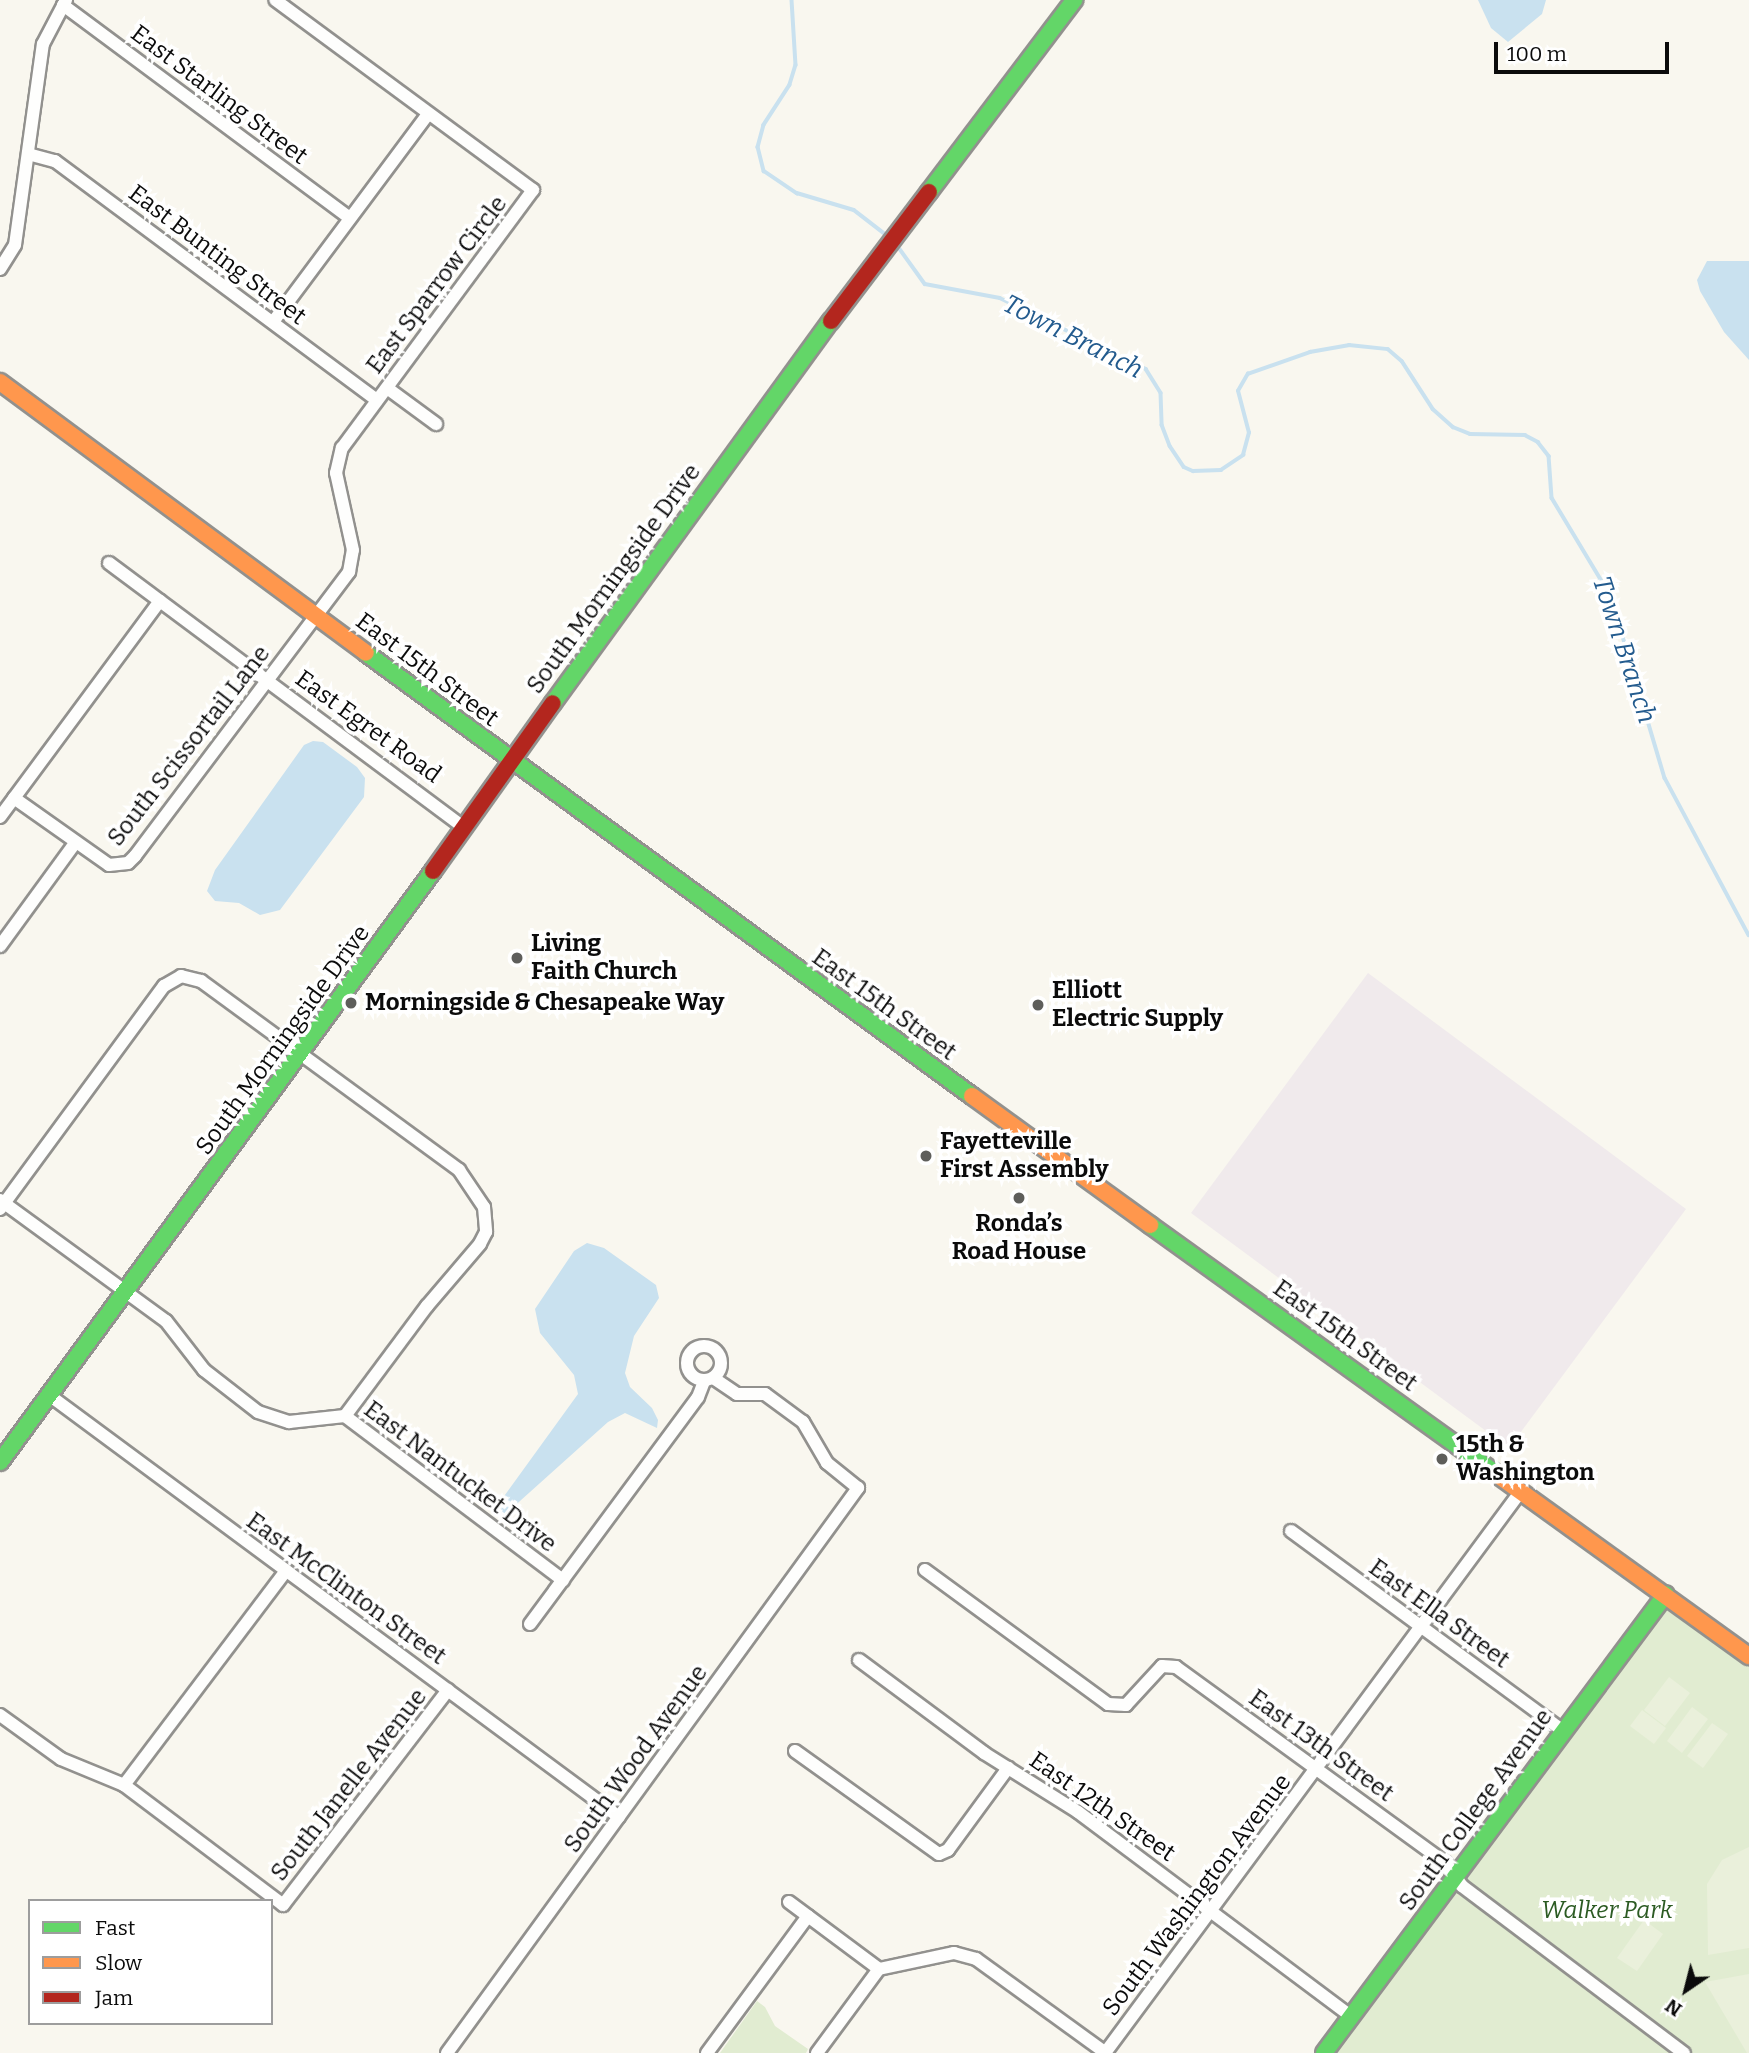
<!DOCTYPE html>
<html>
<head>
<meta charset="utf-8">
<style>
	body { margin:0 }
	#map { position:relative; width:1749px; height:2053px; overflow:hidden; background:#f9f7ef; font-family:Bitter,serif }
	div>[style] { position:absolute }
	.industrial>* { inset:0; background:#f0eaec }
	.green>* { inset:0; background:#e1ecd1 }
	.pitch>* { inset:0; background:#eaf0db }
	.water>* { inset:0; background:#c9e1ef }
	.stream>* { height:3.5px; margin:-1.75px; padding:0 1.75px; transform-origin:1.75px; border-radius:1.75px; background:#c9e1ef }
	.roads { filter:drop-shadow(2px 0 #92918e) drop-shadow(-2px 0 #92918e) drop-shadow(0 2px #92918e) drop-shadow(0 -2px #92918e) }
	.street>* { height:12px; margin:-6px; padding:0 6px; transform-origin:6px; border-radius:6px; background:#fefefd }
	.street>.ring { margin:-6px; padding:0; box-sizing:content-box; background:none; border:12px solid #fefefd; border-radius:50% }
	.fast>* { height:16px; margin:-8px; padding:0 8px; transform-origin:8px; border-radius:8px; background:#63d668 }
	.slow>* { height:16px; margin:-8px; padding:0 8px; transform-origin:8px; border-radius:8px; background:#ff974d }
	.jam>* { height:16px; margin:-8px; padding:0 8px; transform-origin:8px; border-radius:8px; background:#b3261e }
	.dots>* { width:19px; height:19px; translate:-50% -50%; box-sizing:border-box; border:4px solid #fff; border-radius:50% }
	span { translate:-50% -50%; white-space:nowrap; text-align:center; line-height:1.15; -webkit-text-stroke:7px #fff; paint-order:stroke }
	.street-label { font-size:24px; color:#0b0b0b }
	.poi-label { font-size:24px; color:#0b0b0b; font-weight:700 }
	.left { translate:0 -50%; text-align:left }
	.park-label { font-size:24px; color:#2c5b23; font-style:italic }
	.water-label { font-size:26px; color:#235b8e; font-style:italic }
	.legend { position:absolute; left:28px; top:1899px; width:245px; height:126px; box-sizing:border-box; background:#fff; border:2px solid #9d9d9d; margin:0; padding:9px 12px; list-style:none; font-size:21px; color:#0b0b0b }
	.legend li { display:flex; align-items:center; gap:14px; height:35px }
	.legend b { width:35px; border:2px solid #9d9d9d }
	.north { position:absolute; left:1651px; top:1955px; width:70px; height:70px; -webkit-text-stroke:5px #fff; paint-order:stroke; rotate:215deg; font-size:19px; font-weight:700; line-height:28px; text-align:center; color:#0b0b0b }
	.north::after { content:''; display:block; margin:auto; width:24px; height:32px; background:#0b0b0b; clip-path:polygon(50% 0,100% 100%,50% 72%,0 100%) }
	.scale { position:absolute; left:1494px; top:42px; width:175px; height:32px; box-sizing:border-box; border:4px solid #0b0b0b; border-top:0; padding-left:9px; font-size:21px; line-height:24px; white-space:nowrap; color:#0b0b0b; -webkit-text-stroke:5px #fff; paint-order:stroke }
</style>
</head>
<body>
<div id="map">
	<div class="industrial">
		<i style="clip-path:polygon(1368px 973px,1686px 1209px,1509px 1448px,1191px 1213px)"></i>
	</div>
	<div class="green">
		<i style="clip-path:polygon(1666px 1594px,1749px 1656px,1749px 2053px,1324px 2053px)"></i>
		<i style="clip-path:polygon(757px 2001px,765px 2007px,775px 2026px,808px 2049px,806px 2053px,720px 2053px)"></i>
	</div>
	<div class="pitch">
		<i style="clip-path:polygon(1669px 1677px,1690px 1693px,1665px 1726px,1644px 1710px)"></i>
		<i style="clip-path:polygon(1692px 1707px,1708px 1719px,1682px 1753px,1667px 1741px)"></i>
		<i style="clip-path:polygon(1642px 1710px,1666px 1728px,1654px 1744px,1630px 1726px)"></i>
		<i style="clip-path:polygon(1712px 1723px,1728px 1734px,1703px 1768px,1687px 1756px)"></i>
		<i style="clip-path:polygon(1749px 1847px,1749px 1948px,1708px 1955px,1707px 1884px,1722px 1860px)"></i>
		<i style="clip-path:polygon(1644px 1920px,1663px 1934px,1637px 1971px,1617px 1958px)"></i>
		<i style="clip-path:polygon(1749px 1974px,1749px 2053px,1747px 2053px,1705px 1982px)"></i>
	</div>
	<div class="water">
		<i style="clip-path:polygon(1478px 0,1546px 0,1542px 14px,1508px 42px,1491px 28px)"></i>
		<i style="clip-path:polygon(1707px 261px,1749px 261px,1749px 360px,1724px 332px,1700px 291px,1697px 280px)"></i>
		<i style="clip-path:polygon(313px 741px,323px 742px,357px 767px,365px 778px,364px 797px,280px 910px,260px 915px,239px 903px,215px 901px,207px 891px,215px 870px,304px 745px)"></i>
		<i style="clip-path:polygon(587px 1243px,604px 1248px,656px 1285px,659px 1298px,634px 1336px,625px 1373px,630px 1387px,652px 1408px,658px 1420px,657px 1428px,625px 1413px,608px 1422px,501px 1518px,494px 1510px,578px 1394px,574px 1375px,540px 1333px,535px 1309px,574px 1251px)"></i>
	</div>
	<div class="stream">
		<i style="left:792px;top:0;width:65px;rotate:86.5deg"></i>
		<i style="left:796px;top:65px;width:21px;rotate:107deg"></i>
		<i style="left:790px;top:85px;width:48px;rotate:123deg"></i>
		<i style="left:764px;top:125px;width:23px;rotate:105deg"></i>
		<i style="left:758px;top:147px;width:25px;rotate:76deg"></i>
		<i style="left:764px;top:171px;width:40px;rotate:34deg"></i>
		<i style="left:797px;top:193px;width:59px;rotate:16.6deg"></i>
		<i style="left:854px;top:210px;width:44px;rotate:37.6deg"></i>
		<i style="left:897px;top:245px;width:48px;rotate:54.3deg"></i>
		<i style="left:925px;top:284px;width:76px;rotate:10.6deg"></i>
		<i style="left:1000px;top:298px;width:162px;rotate:25.9deg"></i>
		<i style="left:1146px;top:369px;width:28px;rotate:58deg"></i>
		<i style="left:1161px;top:393px;width:32px;rotate:88deg"></i>
		<i style="left:1162px;top:425px;width:22px;rotate:69deg"></i>
		<i style="left:1170px;top:446px;width:25px;rotate:56deg"></i>
		<i style="left:1184px;top:467px;width:10px;rotate:24deg"></i>
		<i style="left:1193px;top:471px;width:28px;rotate:-2deg"></i>
		<i style="left:1221px;top:470px;width:27px;rotate:-34deg"></i>
		<i style="left:1243px;top:455px;width:23px;rotate:-75deg"></i>
		<i style="left:1249px;top:433px;width:43px;rotate:-104.7deg"></i>
		<i style="left:1238px;top:391px;width:20px;rotate:-60deg"></i>
		<i style="left:1248px;top:374px;width:66px;rotate:-19.5deg"></i>
		<i style="left:1310px;top:352px;width:40px;rotate:-10deg"></i>
		<i style="left:1349px;top:345px;width:39px;rotate:6deg"></i>
		<i style="left:1388px;top:349px;width:18px;rotate:41deg"></i>
		<i style="left:1402px;top:361px;width:57px;rotate:57.1deg"></i>
		<i style="left:1433px;top:409px;width:27px;rotate:42deg"></i>
		<i style="left:1453px;top:427px;width:18px;rotate:22deg"></i>
		<i style="left:1470px;top:434px;width:55px;rotate:1deg"></i>
		<i style="left:1525px;top:435px;width:15px;rotate:28deg"></i>
		<i style="left:1538px;top:442px;width:18px;rotate:52deg"></i>
		<i style="left:1549px;top:456px;width:42px;rotate:85.9deg"></i>
		<i style="left:1552px;top:498px;width:114px;rotate:59deg"></i>
		<i style="left:1611px;top:596px;width:190px;rotate:73.5deg"></i>
		<i style="left:1665px;top:778px;width:178px;rotate:61.9deg"></i>
	</div>
	<div class="roads">
		<div class="street">
			<i style="left:63px;top:5px;width:357px;rotate:36.6deg"></i>
			<i style="left:28px;top:154px;width:28px;rotate:15deg"></i>
			<i style="left:55px;top:161px;width:401px;rotate:36.6deg"></i>
			<i style="left:0;top:269px;width:28px;rotate:-58deg"></i>
			<i style="left:15px;top:245px;width:203px;rotate:-82.1deg"></i>
			<i style="left:43px;top:44px;width:50px;rotate:-62.4deg"></i>
			<i style="left:273px;top:322px;width:259px;rotate:-53.3deg"></i>
			<i style="left:387px;top:388px;width:61px;rotate:36.3deg"></i>
			<i style="left:109px;top:563px;width:444px;rotate:36.7deg"></i>
			<i style="left:14px;top:798px;width:116px;rotate:35.2deg"></i>
			<i style="left:109px;top:865px;width:19px;rotate:-6deg"></i>
			<i style="left:128px;top:863px;width:10px;rotate:-45deg"></i>
			<i style="left:135px;top:856px;width:356px;rotate:-53deg"></i>
			<i style="left:349px;top:572px;width:22px;rotate:-80deg"></i>
			<i style="left:353px;top:550px;width:79px;rotate:-102.4deg"></i>
			<i style="left:336px;top:473px;width:26px;rotate:-77deg"></i>
			<i style="left:342px;top:448px;width:321px;rotate:-53.5deg"></i>
			<i style="left:533px;top:190px;width:320px;rotate:-143.6deg"></i>
			<i style="left:0;top:817px;width:269px;rotate:-53.5deg"></i>
			<i style="left:0;top:946px;width:127px;rotate:-53.9deg"></i>
			<i style="left:0;top:1200px;width:205px;rotate:36.1deg"></i>
			<i style="left:166px;top:1321px;width:62px;rotate:52.2deg"></i>
			<i style="left:204px;top:1370px;width:68px;rotate:37.9deg"></i>
			<i style="left:258px;top:1412px;width:33px;rotate:18deg"></i>
			<i style="left:289px;top:1422px;width:56px;rotate:-6.1deg"></i>
			<i style="left:345px;top:1416px;width:273px;rotate:37deg"></i>
			<i style="left:0;top:1209px;width:277px;rotate:-53.7deg"></i>
			<i style="left:164px;top:986px;width:20px;rotate:-30deg"></i>
			<i style="left:181px;top:976px;width:21px;rotate:14deg"></i>
			<i style="left:201px;top:981px;width:320px;rotate:36.2deg"></i>
			<i style="left:459px;top:1170px;width:45px;rotate:56deg"></i>
			<i style="left:484px;top:1207px;width:25px;rotate:85deg"></i>
			<i style="left:486px;top:1232px;width:13px;rotate:117deg"></i>
			<i style="left:480px;top:1244px;width:82px;rotate:130.5deg"></i>
			<i style="left:427px;top:1306px;width:137px;rotate:126.7deg"></i>
			<i class="ring" style="left:687px;top:1346px;width:22px;height:22px"></i>
			<i style="left:49px;top:1395px;width:709px;rotate:36.51deg"></i>
			<i style="left:1291px;top:1531px;width:338px;rotate:36.3deg"></i>
			<i style="left:925px;top:1570px;width:227px;rotate:36.2deg"></i>
			<i style="left:1108px;top:1704px;width:18px;rotate:3deg"></i>
			<i style="left:1126px;top:1705px;width:53px;rotate:-47.3deg"></i>
			<i style="left:1162px;top:1666px;width:14px;rotate:4deg"></i>
			<i style="left:1176px;top:1667px;width:334px;rotate:36deg"></i>
			<i style="left:1446px;top:1863px;width:28px;rotate:55deg"></i>
			<i style="left:1462px;top:1886px;width:278px;rotate:37deg"></i>
			<i style="left:530px;top:1624px;width:282px;rotate:-53.5deg"></i>
			<i style="left:698px;top:1397px;width:17px;rotate:-69deg"></i>
			<i style="left:859px;top:1660px;width:156px;rotate:36.6deg"></i>
			<i style="left:984px;top:1753px;width:111px;rotate:32.1deg"></i>
			<i style="left:1078px;top:1812px;width:342px;rotate:36.8deg"></i>
			<i style="left:0;top:1715px;width:75px;rotate:35.8deg"></i>
			<i style="left:61px;top:1759px;width:68px;rotate:22.4deg"></i>
			<i style="left:124px;top:1785px;width:199px;rotate:37deg"></i>
			<i style="left:283px;top:1905px;width:271px;rotate:-52.5deg"></i>
			<i style="left:795px;top:1751px;width:177px;rotate:35.6deg"></i>
			<i style="left:939px;top:1854px;width:10px;rotate:-24deg"></i>
			<i style="left:948px;top:1850px;width:102px;rotate:-53.8deg"></i>
			<i style="left:124px;top:1785px;width:268px;rotate:-52.9deg"></i>
			<i style="left:789px;top:1902px;width:112px;rotate:36.7deg"></i>
			<i style="left:879px;top:1969px;width:77px;rotate:-12deg"></i>
			<i style="left:954px;top:1953px;width:23px;rotate:15deg"></i>
			<i style="left:976px;top:1959px;width:160px;rotate:35.9deg"></i>
			<i style="left:447px;top:2053px;width:699px;rotate:-53.97deg"></i>
			<i style="left:858px;top:1488px;width:40px;rotate:-141deg"></i>
			<i style="left:827px;top:1463px;width:48px;rotate:-120.3deg"></i>
			<i style="left:803px;top:1422px;width:47px;rotate:-143.6deg"></i>
			<i style="left:765px;top:1394px;width:28px;rotate:180deg"></i>
			<i style="left:737px;top:1394px;width:29px;rotate:-146deg"></i>
			<i style="left:707px;top:2053px;width:170px;rotate:-53.6deg"></i>
			<i style="left:817px;top:2053px;width:104px;rotate:-53.6deg"></i>
			<i style="left:1105px;top:2053px;width:699px;rotate:-53.49deg"></i>
		</div>
		<div class="fast">
			<i style="left:929px;top:192px;width:241px;rotate:-52.9deg"></i>
			<i style="left:366px;top:653px;width:751px;rotate:36.17deg"></i>
			<i style="left:553px;top:703px;width:472px;rotate:-54deg"></i>
			<i style="left:1150px;top:1225px;width:430px;rotate:35.7deg"></i>
			<i style="left:0;top:1462px;width:733px;rotate:-53.77deg"></i>
			<i style="left:1324px;top:2053px;width:572px;rotate:-53.31deg"></i>
		</div>
		<div class="slow">
			<i style="left:0;top:382px;width:455px;rotate:36.5deg"></i>
			<i style="left:972px;top:1096px;width:220px;rotate:35.9deg"></i>
			<i style="left:1499px;top:1476px;width:308px;rotate:35.8deg"></i>
		</div>
		<div class="jam">
			<i style="left:831px;top:321px;width:162px;rotate:-52.8deg"></i>
			<i style="left:433px;top:871px;width:206px;rotate:-54.5deg"></i>
		</div>
	</div>
	<div class="dots">
		<i style="left:517px;top:958px;background:#5e5e5b"></i>
		<i style="left:351px;top:1003px;background:#5e5e5b"></i>
		<i style="left:1038px;top:1005px;background:#5e5e5b"></i>
		<i style="left:926px;top:1156px;background:#5e5e5b"></i>
		<i style="left:1019px;top:1198px;background:#5e5e5b"></i>
		<i style="left:1442px;top:1459px;background:#5e5e5b"></i>
	</div>
	<div class="street-label">
		<span style="left:219px;top:95px;rotate:37deg">East Starling Street</span>
		<span style="left:217px;top:255px;rotate:37deg">East Bunting Street</span>
		<span style="left:437px;top:285px;rotate:-53deg">East Sparrow Circle</span>
		<span style="left:614px;top:579px;rotate:-54deg">South Morningside Drive</span>
		<span style="left:427px;top:670px;rotate:37deg">East 15th Street</span>
		<span style="left:368px;top:727px;rotate:36deg">East Egret Road</span>
		<span style="left:189px;top:746px;rotate:-52deg">South Scissortail Lane</span>
		<span style="left:884px;top:1005px;rotate:36deg">East 15th Street</span>
		<span style="left:283px;top:1040px;rotate:-54deg">South Morningside Drive</span>
		<span style="left:1345px;top:1336px;rotate:36deg">East 15th Street</span>
		<span style="left:460px;top:1477px;rotate:37deg">East Nantucket Drive</span>
		<span style="left:346px;top:1589px;rotate:36deg">East McClinton Street</span>
		<span style="left:1439px;top:1614px;rotate:36deg">East Ella Street</span>
		<span style="left:1321px;top:1746px;rotate:36deg">East 13th Street</span>
		<span style="left:636px;top:1759px;rotate:-54deg">South Wood Avenue</span>
		<span style="left:349px;top:1785px;rotate:-52deg">South Janelle Avenue</span>
		<span style="left:1102px;top:1807px;rotate:35deg">East 12th Street</span>
		<span style="left:1476px;top:1810px;rotate:-54deg">South College Avenue</span>
		<span style="left:1197px;top:1895px;rotate:-53deg">South Washington Avenue</span>
	</div>
	<div class="poi-label">
		<span class="left" style="left:531px;top:958px">Living<br>Faith Church</span>
		<span class="left" style="left:1052px;top:1005px">Elliott<br>Electric Supply</span>
		<span class="left" style="left:365px;top:1003px">Morningside &amp; Chesapeake Way</span>
		<span class="left" style="left:940px;top:1156px">Fayetteville<br>First Assembly</span>
		<span style="left:1019px;top:1238px">Ronda’s<br>Road House</span>
		<span class="left" style="left:1456px;top:1459px">15th &amp;<br>Washington</span>
	</div>
	<div class="park-label">
		<span style="left:1607px;top:1911px">Walker Park</span>
	</div>
	<div class="water-label">
		<span style="left:1073px;top:337px;rotate:27deg">Town Branch</span>
		<span style="left:1624px;top:650px;rotate:72deg">Town Branch</span>
	</div>
	<ul class="legend">
	<li><b style="height:9px;background:#63d668"></b>Fast</li>
	<li><b style="height:9px;background:#ff974d"></b>Slow</li>
	<li><b style="height:9px;background:#b3261e"></b>Jam</li>
	</ul>
	<div class="north">N</div>
	<div class="scale">100 m</div>
</div>
</body>
</html>
